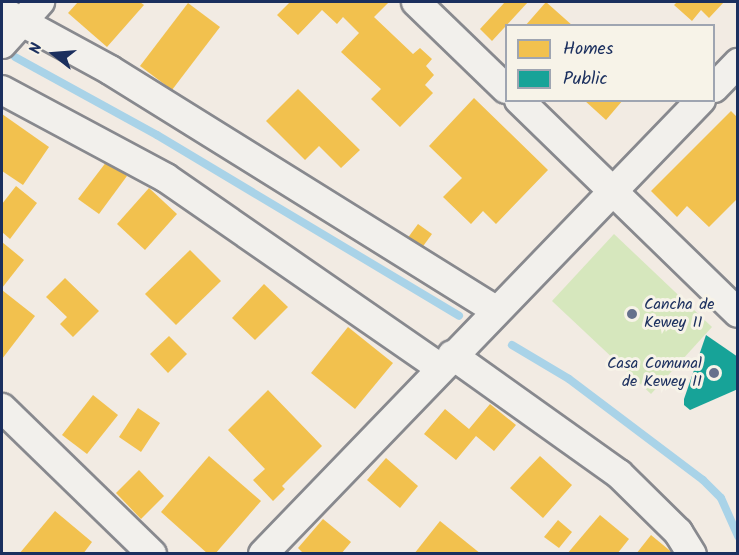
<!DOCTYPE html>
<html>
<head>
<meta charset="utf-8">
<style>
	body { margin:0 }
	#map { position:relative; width:739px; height:555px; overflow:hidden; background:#f2ebe3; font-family:Kalam,sans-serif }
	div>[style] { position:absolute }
	.green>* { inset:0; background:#d6e7bd }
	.homes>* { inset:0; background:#f2c14e }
	.public>* { inset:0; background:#17a398 }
	.stream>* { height:8px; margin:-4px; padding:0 4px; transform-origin:4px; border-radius:4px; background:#a9d3e8 }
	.roads { filter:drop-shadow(2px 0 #88898e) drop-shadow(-2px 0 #88898e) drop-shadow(0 2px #88898e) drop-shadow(0 -2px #88898e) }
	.minor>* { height:28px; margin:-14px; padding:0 14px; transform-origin:14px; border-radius:14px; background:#f2f0ec }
	.dots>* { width:16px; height:16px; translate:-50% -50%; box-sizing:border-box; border:3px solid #f7f3e8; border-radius:50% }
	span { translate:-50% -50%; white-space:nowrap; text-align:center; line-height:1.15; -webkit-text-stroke:6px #f7f3e8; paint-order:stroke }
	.poi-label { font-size:16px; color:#1b2f5e }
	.left { translate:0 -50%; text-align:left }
	.right { translate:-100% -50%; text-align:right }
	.frame { position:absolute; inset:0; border:3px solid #1b2f5e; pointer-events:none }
	.legend { position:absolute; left:505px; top:24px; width:210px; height:78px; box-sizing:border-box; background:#f7f3e8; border:2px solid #9fa5b1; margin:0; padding:8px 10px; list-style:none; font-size:18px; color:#1b2f5e }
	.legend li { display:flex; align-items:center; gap:12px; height:30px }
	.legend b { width:30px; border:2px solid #9fa5b1 }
	.north { position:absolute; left:24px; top:24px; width:60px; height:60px; -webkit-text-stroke:4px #f7f3e8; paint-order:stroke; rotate:287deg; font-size:16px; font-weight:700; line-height:24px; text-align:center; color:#1b2f5e }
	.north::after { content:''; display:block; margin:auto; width:21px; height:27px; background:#1b2f5e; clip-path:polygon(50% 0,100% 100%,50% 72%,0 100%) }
</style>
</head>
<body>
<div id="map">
	<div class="green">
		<i style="clip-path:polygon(614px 234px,712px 327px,651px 394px,552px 301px)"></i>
	</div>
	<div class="homes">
		<i style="clip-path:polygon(78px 2px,140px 2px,144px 5px,107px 47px,68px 13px)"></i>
		<i style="clip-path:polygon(290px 2px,389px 2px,374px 17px,413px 54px,420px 48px,432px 59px,426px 66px,434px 75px,425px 85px,433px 93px,400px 127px,371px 99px,381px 89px,341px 52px,359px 33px,343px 17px,337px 24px,322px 10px,298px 35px,277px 15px)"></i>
		<i style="clip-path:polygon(505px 2px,528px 2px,492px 41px,480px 29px)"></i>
		<i style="clip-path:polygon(546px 2px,573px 26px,525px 26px)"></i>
		<i style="clip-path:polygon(677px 2px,724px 2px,709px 18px,701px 10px,692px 21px,674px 5px)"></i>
		<i style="clip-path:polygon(188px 3px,220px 27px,172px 90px,140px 66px)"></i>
		<i style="clip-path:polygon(298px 89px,360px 150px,341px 168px,319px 146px,305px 160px,266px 121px)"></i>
		<i style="clip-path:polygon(474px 98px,548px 170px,496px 224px,483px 211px,471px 224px,443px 197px,462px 178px,429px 146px)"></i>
		<i style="clip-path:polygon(584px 100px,623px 100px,606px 120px)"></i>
		<i style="clip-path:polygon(731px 111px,738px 118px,738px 198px,709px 227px,687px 206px,677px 217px,651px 191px)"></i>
		<i style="clip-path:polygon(2px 114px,49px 147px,23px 185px,2px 171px)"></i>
		<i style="clip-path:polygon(107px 161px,127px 176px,99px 214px,78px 199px)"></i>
		<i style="clip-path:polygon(16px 186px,37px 203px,10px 239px,2px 232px,2px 204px)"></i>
		<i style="clip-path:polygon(149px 188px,177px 214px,145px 250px,117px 224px)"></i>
		<i style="clip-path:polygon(418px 224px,432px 234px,421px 249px,407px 239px)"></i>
		<i style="clip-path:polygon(2px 242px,24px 260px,2px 288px)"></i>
		<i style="clip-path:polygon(190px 250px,221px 281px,176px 325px,145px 294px)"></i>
		<i style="clip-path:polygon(65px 278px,99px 311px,73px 337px,60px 324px,67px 317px,46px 297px)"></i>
		<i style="clip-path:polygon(264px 284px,288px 307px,255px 340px,232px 318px)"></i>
		<i style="clip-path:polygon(2px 290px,35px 316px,2px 359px)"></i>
		<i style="clip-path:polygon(348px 327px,393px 363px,355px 409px,311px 373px)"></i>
		<i style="clip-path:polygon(169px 336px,187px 354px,168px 373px,150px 354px)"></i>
		<i style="clip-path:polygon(268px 390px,322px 446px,282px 486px,285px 489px,273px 501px,253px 480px,265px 469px,228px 430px)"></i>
		<i style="clip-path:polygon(93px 395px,118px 415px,87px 454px,62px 435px)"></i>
		<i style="clip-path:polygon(490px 404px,516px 425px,494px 451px,476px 436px,456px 460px,424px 434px,445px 409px,469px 429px)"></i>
		<i style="clip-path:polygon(138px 408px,160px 423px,141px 452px,119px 437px)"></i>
		<i style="clip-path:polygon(209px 456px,261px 501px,215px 554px,208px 554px,161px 512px)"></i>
		<i style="clip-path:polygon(540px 456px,572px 485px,543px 518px,510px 488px)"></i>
		<i style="clip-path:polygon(386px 458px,418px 486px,400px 508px,367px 480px)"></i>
		<i style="clip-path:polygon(139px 470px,164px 496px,141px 519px,116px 493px)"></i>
		<i style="clip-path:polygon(55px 511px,92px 542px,83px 554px,19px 554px)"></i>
		<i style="clip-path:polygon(600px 515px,629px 539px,617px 554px,567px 554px)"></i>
		<i style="clip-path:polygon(323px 519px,351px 542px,341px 554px,304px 554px,298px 548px)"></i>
		<i style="clip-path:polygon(558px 520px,572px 532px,559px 548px,544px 537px)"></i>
		<i style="clip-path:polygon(440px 521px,481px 554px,414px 554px)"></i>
		<i style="clip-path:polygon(651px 535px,674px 554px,636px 554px)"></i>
	</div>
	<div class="public">
		<i style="clip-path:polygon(706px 335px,738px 357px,738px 389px,690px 410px,684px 405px,684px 399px)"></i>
	</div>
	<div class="stream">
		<i style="left:15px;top:57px;width:162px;rotate:28.8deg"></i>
		<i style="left:157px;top:135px;width:352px;rotate:30.9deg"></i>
		<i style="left:512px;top:345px;width:66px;rotate:30.8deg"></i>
		<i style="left:569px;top:379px;width:168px;rotate:37deg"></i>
		<i style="left:703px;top:480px;width:25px;rotate:45deg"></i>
		<i style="left:721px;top:498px;width:42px;rotate:65.9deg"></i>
	</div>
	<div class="roads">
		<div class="minor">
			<i style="left:416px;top:2px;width:125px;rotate:44deg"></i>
			<i style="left:2px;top:11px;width:123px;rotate:28.6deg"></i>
			<i style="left:110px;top:70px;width:455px;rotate:31.9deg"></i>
			<i style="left:2px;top:44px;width:57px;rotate:-47.9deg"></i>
			<i style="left:714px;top:88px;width:35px;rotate:-46deg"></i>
			<i style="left:2px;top:90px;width:186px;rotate:28.2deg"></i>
			<i style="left:166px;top:178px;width:333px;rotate:34.7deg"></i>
			<i style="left:519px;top:100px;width:305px;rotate:44.2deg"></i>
			<i style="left:452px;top:355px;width:205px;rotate:35.5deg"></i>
			<i style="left:619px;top:474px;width:83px;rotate:44.5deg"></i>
			<i style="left:678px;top:532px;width:26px;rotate:58deg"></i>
			<i style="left:2px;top:408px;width:209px;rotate:44.2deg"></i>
			<i style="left:263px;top:554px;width:631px;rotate:-46.03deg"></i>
		</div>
	</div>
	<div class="dots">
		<i style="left:632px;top:314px;background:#66718d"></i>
		<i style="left:714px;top:373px;background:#66718d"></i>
	</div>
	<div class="poi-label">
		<span class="left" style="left:644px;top:314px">Cancha de<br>Kewey II</span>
		<span class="right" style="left:702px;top:373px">Casa Comunal<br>de Kewey II</span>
	</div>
	<div class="frame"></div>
	<ul class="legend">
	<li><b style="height:16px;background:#f2c14e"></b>Homes</li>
	<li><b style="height:16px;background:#17a398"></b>Public</li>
	</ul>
	<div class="north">N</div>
</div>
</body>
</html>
